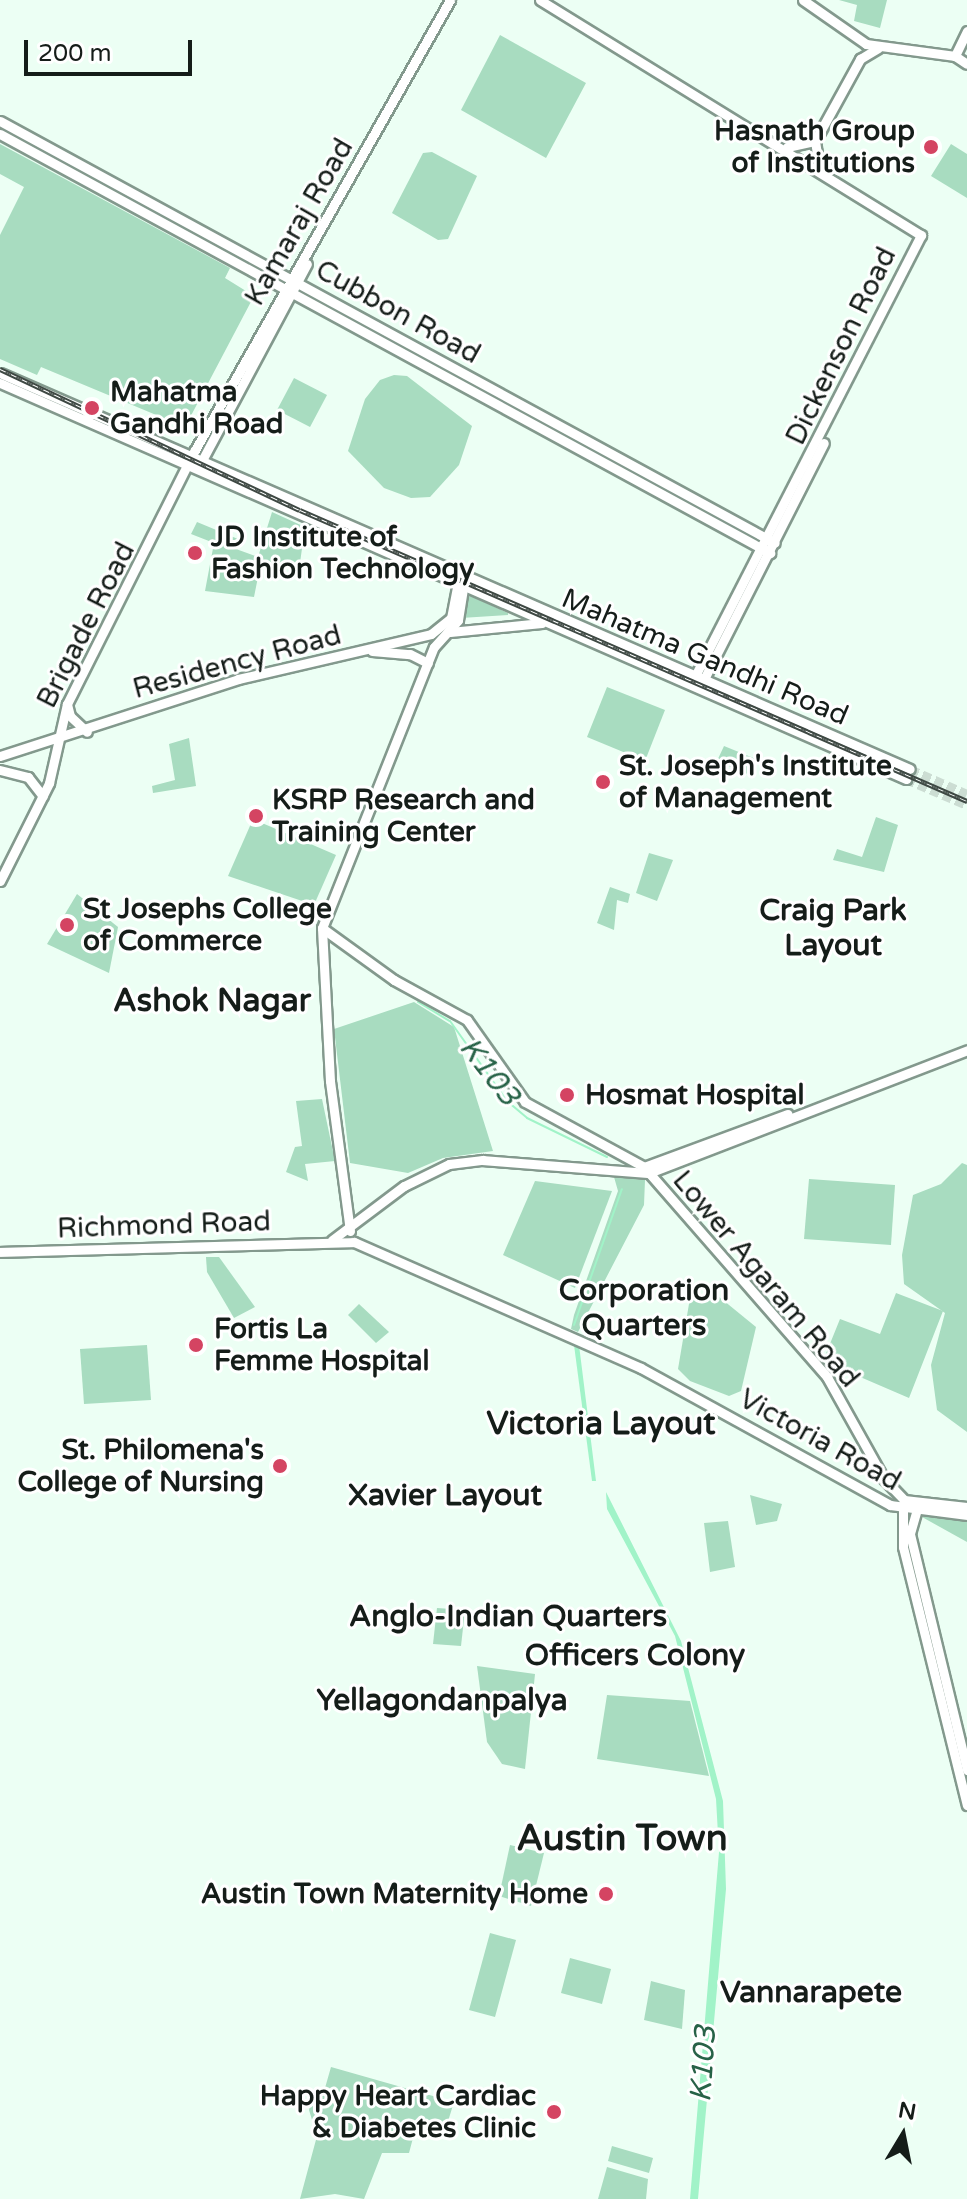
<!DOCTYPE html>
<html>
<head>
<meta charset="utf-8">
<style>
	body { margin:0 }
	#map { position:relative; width:967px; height:2199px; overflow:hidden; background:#ecfff4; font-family:"Varela Round",sans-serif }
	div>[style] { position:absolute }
	.green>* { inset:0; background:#a8dcc0 }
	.water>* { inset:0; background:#a1f3c8 }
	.stream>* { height:2px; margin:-1px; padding:0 1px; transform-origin:1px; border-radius:1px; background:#a1f3c8 }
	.major-tunnel>* { height:9px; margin-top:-4.5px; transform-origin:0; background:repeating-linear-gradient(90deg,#ccddd3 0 9px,transparent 0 13.5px) }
	.roads { filter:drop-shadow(2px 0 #83998d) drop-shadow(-2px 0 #83998d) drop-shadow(0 2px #83998d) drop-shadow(0 -2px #83998d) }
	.major>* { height:9px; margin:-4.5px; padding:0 4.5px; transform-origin:4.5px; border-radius:4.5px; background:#fff }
	.rail>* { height:5px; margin-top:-2.5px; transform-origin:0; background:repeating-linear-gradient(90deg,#fff 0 6px,#3e4843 0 12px); box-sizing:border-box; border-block:2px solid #3e4843 }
	.dots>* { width:22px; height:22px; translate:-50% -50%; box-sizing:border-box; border:4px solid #fff; border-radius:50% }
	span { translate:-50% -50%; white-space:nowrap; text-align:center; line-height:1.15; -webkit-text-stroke:6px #fff; paint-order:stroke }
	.poi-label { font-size:28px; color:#151d19; font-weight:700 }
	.right { translate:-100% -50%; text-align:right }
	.left { translate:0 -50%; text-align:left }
	.street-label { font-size:28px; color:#151d19 }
	.neighbourhood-label { font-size:30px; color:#151d19; font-weight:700 }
	.water-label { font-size:30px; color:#276247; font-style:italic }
	.quarter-label { font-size:32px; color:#151d19; font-weight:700 }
	.district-label { font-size:36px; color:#151d19; font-weight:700 }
	.north { position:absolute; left:863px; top:2095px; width:80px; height:80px; -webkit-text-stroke:6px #fff; paint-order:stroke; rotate:10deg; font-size:22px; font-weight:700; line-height:32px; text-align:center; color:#151d19 }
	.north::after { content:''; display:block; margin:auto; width:28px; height:36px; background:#151d19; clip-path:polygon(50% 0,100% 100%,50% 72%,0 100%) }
	.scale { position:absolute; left:24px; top:40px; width:168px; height:36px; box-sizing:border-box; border:4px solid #151d19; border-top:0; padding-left:10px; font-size:24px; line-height:28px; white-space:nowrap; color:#151d19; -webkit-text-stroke:6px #fff; paint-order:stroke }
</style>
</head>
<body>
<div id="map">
	<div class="green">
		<i style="clip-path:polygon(839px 0,887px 0,880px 28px,854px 21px,857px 5px)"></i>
		<i style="clip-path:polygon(500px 35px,586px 83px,546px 158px,461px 110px)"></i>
		<i style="clip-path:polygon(0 144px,230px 268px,225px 278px,254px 296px,185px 427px,41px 367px,37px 375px,0 359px,0 235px,24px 187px,0 174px)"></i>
		<i style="clip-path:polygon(951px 144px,967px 154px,967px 198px,931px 176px)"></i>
		<i style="clip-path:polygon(432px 152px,477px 176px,448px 239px,438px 240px,392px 213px,423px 153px)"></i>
		<i style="clip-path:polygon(394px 375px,407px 376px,472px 426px,459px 465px,430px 497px,411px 498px,384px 488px,348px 451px,365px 399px,380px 380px)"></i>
		<i style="clip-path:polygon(294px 378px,327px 395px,310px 427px,277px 410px)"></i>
		<i style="clip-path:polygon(272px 512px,305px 527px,299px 570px,261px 562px,254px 597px,205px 591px,214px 543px,191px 534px,197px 522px,238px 539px,236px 549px,258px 557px)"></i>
		<i style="clip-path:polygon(471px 596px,508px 613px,508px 615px,461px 618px,465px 597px)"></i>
		<i style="clip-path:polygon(607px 687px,665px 710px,645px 761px,587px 737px)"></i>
		<i style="clip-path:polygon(189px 738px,196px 786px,153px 793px,152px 786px,175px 780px,169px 744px)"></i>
		<i style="clip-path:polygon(724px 746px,756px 759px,750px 775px,717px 761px)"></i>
		<i style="clip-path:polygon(876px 817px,898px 825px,884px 872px,833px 860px,837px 849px,862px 857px)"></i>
		<i style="clip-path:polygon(253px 819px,336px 855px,314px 905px,228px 876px)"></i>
		<i style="clip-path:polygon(649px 853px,673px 860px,657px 901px,636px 893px)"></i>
		<i style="clip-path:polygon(610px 887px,630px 894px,628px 903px,617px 900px,614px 930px,597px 923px)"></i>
		<i style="clip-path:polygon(77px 894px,118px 927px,109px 973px,47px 944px)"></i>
		<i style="clip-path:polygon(414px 1002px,454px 1027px,493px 1151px,443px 1158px,408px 1173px,350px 1163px,334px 1029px)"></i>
		<i style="clip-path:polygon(322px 1099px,335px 1161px,305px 1164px,308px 1181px,286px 1172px,295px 1147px,302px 1146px,296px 1101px)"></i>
		<i style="clip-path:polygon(962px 1163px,967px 1165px,967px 1432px,937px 1410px,931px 1365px,945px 1313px,904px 1284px,902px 1255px,913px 1195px,941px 1184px)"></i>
		<i style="clip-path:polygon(614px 1177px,645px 1180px,644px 1205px,578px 1332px,571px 1329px,574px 1315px,618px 1191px)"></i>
		<i style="clip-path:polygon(809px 1179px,895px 1185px,891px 1245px,804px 1239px)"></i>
		<i style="clip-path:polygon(535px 1181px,612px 1191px,575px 1288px,503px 1255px)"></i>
		<i style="clip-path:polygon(206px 1257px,219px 1257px,255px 1307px,234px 1318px,207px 1272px)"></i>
		<i style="clip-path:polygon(896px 1293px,943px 1311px,909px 1398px,823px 1361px,840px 1319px,880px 1334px)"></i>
		<i style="clip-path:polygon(718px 1296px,756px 1327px,741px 1391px,729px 1396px,690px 1381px,678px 1369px,690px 1298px)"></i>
		<i style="clip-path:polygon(359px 1304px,389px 1332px,376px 1343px,348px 1315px)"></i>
		<i style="clip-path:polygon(147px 1345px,151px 1400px,84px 1404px,80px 1349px)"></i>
		<i style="clip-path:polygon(750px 1495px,782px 1504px,777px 1521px,756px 1525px)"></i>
		<i style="clip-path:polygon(924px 1514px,967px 1518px,967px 1542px,922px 1517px)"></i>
		<i style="clip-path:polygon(728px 1521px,735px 1567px,710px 1572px,704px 1523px)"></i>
		<i style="clip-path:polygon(437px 1608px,465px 1610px,461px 1646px,433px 1644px)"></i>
		<i style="clip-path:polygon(477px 1666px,535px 1674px,525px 1769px,502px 1764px,487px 1742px)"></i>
		<i style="clip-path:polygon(607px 1695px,690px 1701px,709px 1776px,597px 1759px)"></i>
		<i style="clip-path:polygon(510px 1845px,544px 1853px,531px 1906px,499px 1896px)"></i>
		<i style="clip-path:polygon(490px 1933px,516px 1940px,495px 2017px,469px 2010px)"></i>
		<i style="clip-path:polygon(570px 1958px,611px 1969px,602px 2004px,561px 1993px)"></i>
		<i style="clip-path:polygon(651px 1981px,685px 1990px,682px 2029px,644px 2020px)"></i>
		<i style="clip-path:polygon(331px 2067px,454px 2102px,445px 2131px,417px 2123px,409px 2153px,382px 2153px,364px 2199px,335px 2194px,300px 2199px,317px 2136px,309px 2110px,313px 2092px,323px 2095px)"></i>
		<i style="clip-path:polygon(612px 2146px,653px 2158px,649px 2173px,608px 2161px)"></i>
		<i style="clip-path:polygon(607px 2167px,648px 2179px,646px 2199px,598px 2199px)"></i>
	</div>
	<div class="water">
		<i style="clip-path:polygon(574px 1345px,579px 1345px,596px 1481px,592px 1481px)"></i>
		<i style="clip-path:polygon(606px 1492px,681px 1641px,723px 1801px,726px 1889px,698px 2199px,690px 2199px,719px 1852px,716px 1799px,675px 1636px,607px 1509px)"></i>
	</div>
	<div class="stream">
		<i style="left:418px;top:1002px;width:37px;rotate:31deg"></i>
		<i style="left:450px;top:1021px;width:98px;rotate:54.5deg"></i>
		<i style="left:507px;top:1101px;width:26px;rotate:40deg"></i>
		<i style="left:527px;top:1118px;width:89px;rotate:26deg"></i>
		<i style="left:574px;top:1325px;width:144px;rotate:-70.6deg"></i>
	</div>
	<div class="major-tunnel">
		<i style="left:910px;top:769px;width:62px;rotate:23.7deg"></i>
		<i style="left:906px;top:779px;width:66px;rotate:23.1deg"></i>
	</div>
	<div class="roads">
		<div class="major">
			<i style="left:540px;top:0;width:448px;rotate:31.7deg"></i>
			<i style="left:921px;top:235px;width:500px;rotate:117.13deg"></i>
			<i style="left:803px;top:0;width:77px;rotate:34.9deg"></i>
			<i style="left:866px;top:44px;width:90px;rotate:7.7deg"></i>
			<i style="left:967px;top:31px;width:28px;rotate:116deg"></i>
			<i style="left:955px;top:56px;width:14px;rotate:34deg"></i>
			<i style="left:0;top:121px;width:882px;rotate:28.57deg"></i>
			<i style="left:0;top:134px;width:877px;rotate:28.55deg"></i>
			<i style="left:815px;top:141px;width:18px;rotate:81deg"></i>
			<i style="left:818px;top:159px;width:13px;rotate:42deg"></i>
			<i style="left:787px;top:147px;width:29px;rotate:-12deg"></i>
			<i style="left:815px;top:141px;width:94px;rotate:-61.2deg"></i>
			<i style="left:860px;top:59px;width:21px;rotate:-31deg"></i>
			<i style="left:0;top:373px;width:992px;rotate:23.52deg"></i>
			<i style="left:0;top:383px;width:989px;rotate:23.61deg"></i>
			<i style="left:199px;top:466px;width:229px;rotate:-61.9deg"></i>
			<i style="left:450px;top:632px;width:92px;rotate:-5.6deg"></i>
			<i style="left:372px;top:651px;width:38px;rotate:5deg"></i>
			<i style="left:410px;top:654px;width:20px;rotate:27deg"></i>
			<i style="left:702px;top:683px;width:269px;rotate:-63.1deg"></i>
			<i style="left:67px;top:704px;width:12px;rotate:76deg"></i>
			<i style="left:70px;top:716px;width:23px;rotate:43deg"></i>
			<i style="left:0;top:756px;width:250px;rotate:-17.9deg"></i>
			<i style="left:238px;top:679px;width:198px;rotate:-13.1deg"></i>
			<i style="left:431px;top:634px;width:26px;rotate:-39deg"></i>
			<i style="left:451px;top:618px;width:37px;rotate:-79deg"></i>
			<i style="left:0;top:770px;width:29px;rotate:14deg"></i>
			<i style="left:28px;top:777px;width:24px;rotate:52deg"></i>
			<i style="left:0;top:881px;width:110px;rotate:-63.4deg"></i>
			<i style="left:49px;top:783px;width:81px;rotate:-77.2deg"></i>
			<i style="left:67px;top:704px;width:284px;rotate:-63.3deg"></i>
			<i style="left:195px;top:450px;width:517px;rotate:-60.46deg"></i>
			<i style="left:322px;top:928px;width:89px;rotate:35.8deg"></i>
			<i style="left:394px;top:980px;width:83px;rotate:28.7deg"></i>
			<i style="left:467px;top:1020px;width:100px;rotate:54.7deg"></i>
			<i style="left:525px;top:1102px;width:136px;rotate:28.6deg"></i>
			<i style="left:644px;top:1167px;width:279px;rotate:48.9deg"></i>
			<i style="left:827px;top:1377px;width:117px;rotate:60.8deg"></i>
			<i style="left:884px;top:1479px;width:29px;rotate:46deg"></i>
			<i style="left:644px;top:1167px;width:153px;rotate:-20.3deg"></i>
			<i style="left:350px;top:1231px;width:151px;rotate:-97.6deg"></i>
			<i style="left:330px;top:1081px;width:153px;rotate:-93deg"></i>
			<i style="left:322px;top:928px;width:302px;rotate:-68.3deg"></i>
			<i style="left:434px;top:647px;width:36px;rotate:-48deg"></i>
			<i style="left:458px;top:620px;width:36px;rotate:-81deg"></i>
			<i style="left:332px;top:1240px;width:90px;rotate:-36.9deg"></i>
			<i style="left:404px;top:1186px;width:50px;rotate:-26.1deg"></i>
			<i style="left:449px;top:1164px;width:34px;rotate:-7deg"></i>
			<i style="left:483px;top:1160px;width:167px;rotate:4.5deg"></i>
			<i style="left:649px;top:1173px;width:341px;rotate:-21.1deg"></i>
			<i style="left:0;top:1252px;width:354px;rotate:-1.6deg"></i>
			<i style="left:354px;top:1242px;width:313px;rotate:23.7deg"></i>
			<i style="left:641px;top:1368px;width:284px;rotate:28.8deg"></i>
			<i style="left:890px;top:1505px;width:78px;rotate:7.4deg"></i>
			<i style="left:904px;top:1500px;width:63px;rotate:6.3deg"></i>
			<i style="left:919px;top:1502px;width:33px;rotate:106deg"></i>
			<i style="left:910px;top:1534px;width:243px;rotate:76.4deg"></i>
			<i style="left:903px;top:1505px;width:42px;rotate:90deg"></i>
			<i style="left:903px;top:1547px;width:266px;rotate:76.1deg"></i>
		</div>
	</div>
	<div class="rail">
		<i style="left:0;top:369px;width:331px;rotate:25.2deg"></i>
		<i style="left:300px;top:510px;width:728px;rotate:23.57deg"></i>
	</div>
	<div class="dots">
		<i style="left:931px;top:147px;background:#d44462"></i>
		<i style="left:92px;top:408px;background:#d44462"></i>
		<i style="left:195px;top:553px;background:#d44462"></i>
		<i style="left:603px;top:782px;background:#d44462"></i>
		<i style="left:256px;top:816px;background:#d44462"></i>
		<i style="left:67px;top:925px;background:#d44462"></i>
		<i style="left:567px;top:1095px;background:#d44462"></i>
		<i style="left:196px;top:1345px;background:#d44462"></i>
		<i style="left:280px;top:1466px;background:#d44462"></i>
		<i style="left:606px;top:1894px;background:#d44462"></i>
		<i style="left:554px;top:2112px;background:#d44462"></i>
	</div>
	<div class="poi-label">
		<span class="right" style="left:915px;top:147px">Hasnath Group<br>of Institutions</span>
		<span class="left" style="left:110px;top:408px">Mahatma<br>Gandhi Road</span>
		<span class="left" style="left:211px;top:553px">JD Institute of<br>Fashion Technology</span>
		<span class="left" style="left:619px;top:782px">St. Joseph's Institute<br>of Management</span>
		<span class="left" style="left:272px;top:816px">KSRP Research and<br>Training Center</span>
		<span class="left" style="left:83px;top:925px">St Josephs College<br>of Commerce</span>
		<span class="left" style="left:585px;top:1095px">Hosmat Hospital</span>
		<span class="left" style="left:214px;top:1345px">Fortis La<br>Femme Hospital</span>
		<span class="right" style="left:264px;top:1466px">St. Philomena's<br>College of Nursing</span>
		<span class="right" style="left:588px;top:1894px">Austin Town Maternity Home</span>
		<span class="right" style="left:536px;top:2112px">Happy Heart Cardiac<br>&amp; Diabetes Clinic</span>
	</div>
	<div class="street-label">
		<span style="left:299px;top:222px;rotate:-60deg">Kamaraj Road</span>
		<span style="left:398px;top:312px;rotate:29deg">Cubbon Road</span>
		<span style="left:841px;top:346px;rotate:-64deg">Dickenson Road</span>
		<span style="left:86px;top:625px;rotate:-63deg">Brigade Road</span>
		<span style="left:705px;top:657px;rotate:23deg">Mahatma Gandhi Road</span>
		<span style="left:237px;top:662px;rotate:-15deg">Residency Road</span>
		<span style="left:164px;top:1225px;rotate:-2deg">Richmond Road</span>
		<span style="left:766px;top:1279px;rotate:50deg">Lower Agaram Road</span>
		<span style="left:820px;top:1440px;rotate:29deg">Victoria Road</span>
	</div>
	<div class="neighbourhood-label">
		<span style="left:833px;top:928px">Craig Park<br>Layout</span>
		<span style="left:644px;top:1308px">Corporation<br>Quarters</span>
		<span style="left:445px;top:1496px">Xavier Layout</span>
		<span style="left:508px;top:1617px">Anglo-Indian Quarters</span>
		<span style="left:635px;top:1656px">Officers Colony</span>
		<span style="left:442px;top:1701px">Yellagondanpalya</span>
		<span style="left:811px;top:1993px">Vannarapete</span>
	</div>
	<div class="water-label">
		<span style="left:489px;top:1072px;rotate:52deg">K103</span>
		<span style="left:704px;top:2064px;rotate:-86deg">K103</span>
	</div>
	<div class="quarter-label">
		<span style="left:212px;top:1001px">Ashok Nagar</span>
		<span style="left:601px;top:1424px">Victoria Layout</span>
	</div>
	<div class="district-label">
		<span style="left:622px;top:1839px">Austin Town</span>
	</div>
	<div class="north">N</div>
	<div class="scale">200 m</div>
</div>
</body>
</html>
